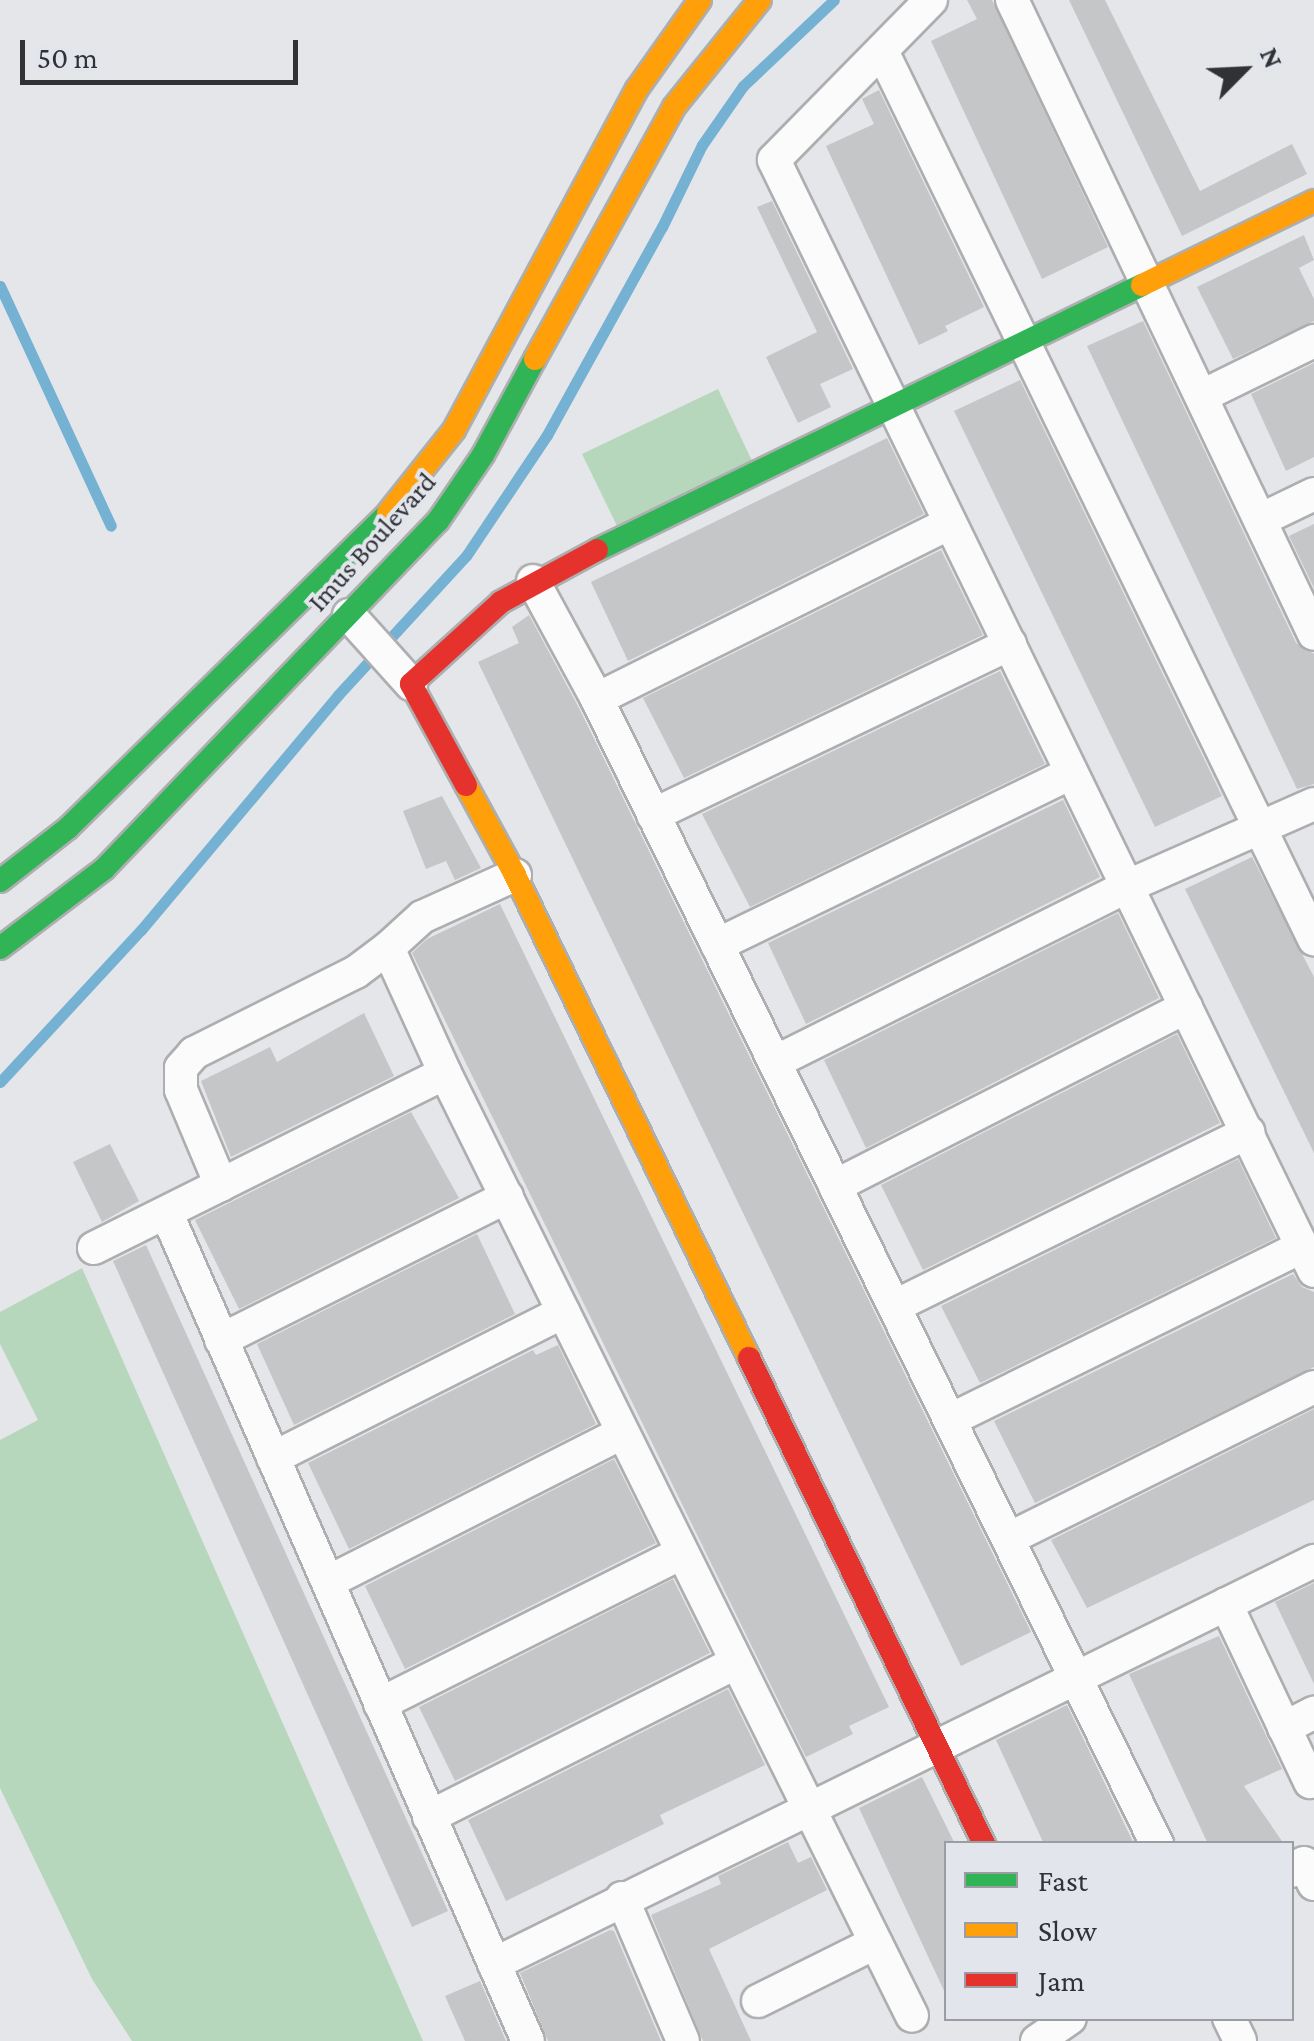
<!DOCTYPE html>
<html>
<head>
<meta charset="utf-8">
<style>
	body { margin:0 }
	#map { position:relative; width:1314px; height:2041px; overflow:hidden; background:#e4e6e9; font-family:"Crimson Pro",serif }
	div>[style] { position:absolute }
	.green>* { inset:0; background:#b7d7bd }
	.stream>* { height:11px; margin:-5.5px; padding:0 5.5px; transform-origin:5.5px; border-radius:5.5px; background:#74b1d3 }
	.building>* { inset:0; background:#c4c6c8 }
	.roads { filter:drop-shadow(2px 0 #adaeb0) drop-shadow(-2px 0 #adaeb0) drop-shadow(0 2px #adaeb0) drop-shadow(0 -2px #adaeb0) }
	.street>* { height:32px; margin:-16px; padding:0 16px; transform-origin:16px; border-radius:16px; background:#fbfbfc }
	.fast>* { height:22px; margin:-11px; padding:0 11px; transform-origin:11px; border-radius:11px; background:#30b455 }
	.slow>* { height:22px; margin:-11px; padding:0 11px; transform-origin:11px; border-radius:11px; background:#ff9f0a }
	.jam>* { height:22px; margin:-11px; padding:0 11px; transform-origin:11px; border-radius:11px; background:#e5322d }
	span { translate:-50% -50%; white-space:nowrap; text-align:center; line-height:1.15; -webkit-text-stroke:8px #e2e5eb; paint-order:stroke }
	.street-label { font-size:28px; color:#313235 }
	.legend { position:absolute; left:944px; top:1841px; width:350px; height:180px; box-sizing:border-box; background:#e2e5eb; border:2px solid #9b9da2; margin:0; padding:12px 18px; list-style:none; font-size:30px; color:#313235 }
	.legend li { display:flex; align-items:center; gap:20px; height:50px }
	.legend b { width:50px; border:2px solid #9b9da2 }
	.north { position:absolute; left:1194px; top:20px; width:100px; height:100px; -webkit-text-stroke:8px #e2e5eb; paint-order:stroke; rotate:66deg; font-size:28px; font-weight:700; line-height:40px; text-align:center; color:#313235 }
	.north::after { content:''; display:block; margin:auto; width:35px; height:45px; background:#313235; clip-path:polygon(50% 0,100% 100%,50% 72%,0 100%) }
	.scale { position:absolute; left:20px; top:40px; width:278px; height:45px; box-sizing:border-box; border:5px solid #313235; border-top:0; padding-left:12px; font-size:30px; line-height:35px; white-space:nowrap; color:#313235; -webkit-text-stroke:8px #e2e5eb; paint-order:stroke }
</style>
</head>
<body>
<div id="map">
	<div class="green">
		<i style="clip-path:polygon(718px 389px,754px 465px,619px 530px,582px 454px)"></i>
		<i style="clip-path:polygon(82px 1268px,423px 2041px,132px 2041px,92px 1979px,0 1788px,0 1440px,38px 1420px,0 1344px,0 1312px)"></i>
	</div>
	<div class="stream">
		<i style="left:0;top:286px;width:264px;rotate:65.2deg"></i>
		<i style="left:0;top:1082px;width:207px;rotate:-47.2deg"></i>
		<i style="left:141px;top:930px;width:307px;rotate:-50deg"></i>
		<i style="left:338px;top:695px;width:189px;rotate:-47.4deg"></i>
		<i style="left:466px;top:556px;width:146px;rotate:-56.2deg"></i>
		<i style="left:547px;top:435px;width:238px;rotate:-61.1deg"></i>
		<i style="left:662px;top:227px;width:91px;rotate:-64deg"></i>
		<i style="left:702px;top:145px;width:72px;rotate:-55.2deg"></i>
		<i style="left:743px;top:86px;width:125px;rotate:-43.4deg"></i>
	</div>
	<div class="building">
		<i style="clip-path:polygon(967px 0,992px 0,1108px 247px,1042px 279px,931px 41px,977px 19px)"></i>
		<i style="clip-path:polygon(1069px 0,1105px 0,1200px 191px,1292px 144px,1307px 174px,1182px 236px)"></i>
		<i style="clip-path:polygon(879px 90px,984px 307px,945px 326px,948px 331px,919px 345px,826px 146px,874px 124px,862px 99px)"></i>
		<i style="clip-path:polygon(772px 201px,853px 369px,820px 384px,831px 407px,798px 423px,766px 357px,817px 332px,757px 207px)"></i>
		<i style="clip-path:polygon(1304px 235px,1314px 260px,1299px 268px,1314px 299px,1314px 321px,1233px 359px,1197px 287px)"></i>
		<i style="clip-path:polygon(1143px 321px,1296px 643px,1314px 654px,1314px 784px,1297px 789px,1087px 346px)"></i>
		<i style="clip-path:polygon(1314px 363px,1314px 457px,1286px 471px,1251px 394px)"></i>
		<i style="clip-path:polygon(1020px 380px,1222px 796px,1155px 827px,954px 411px)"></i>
		<i style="clip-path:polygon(887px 438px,924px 514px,628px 661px,591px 582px)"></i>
		<i style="clip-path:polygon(1314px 524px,1314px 588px,1289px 536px)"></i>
		<i style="clip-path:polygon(941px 550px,983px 635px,684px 778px,643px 698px)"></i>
		<i style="clip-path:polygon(529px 615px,579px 708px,1031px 1632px,961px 1666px,478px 662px,519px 643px,512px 627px)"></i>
		<i style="clip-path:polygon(1000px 671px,1045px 764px,750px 907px,702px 814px)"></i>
		<i style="clip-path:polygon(442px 796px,481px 868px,455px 880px,446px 861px,426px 869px,403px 811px)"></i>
		<i style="clip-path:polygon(1063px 800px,1100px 877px,806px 1024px,768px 943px)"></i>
		<i style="clip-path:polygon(1252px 857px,1314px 977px,1314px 1153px,1185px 889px)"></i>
		<i style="clip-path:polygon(500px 904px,889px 1707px,849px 1726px,853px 1734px,806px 1757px,412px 953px,427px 939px)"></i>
		<i style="clip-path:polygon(1118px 913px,1159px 998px,866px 1148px,824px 1060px)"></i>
		<i style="clip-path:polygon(364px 1013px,394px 1076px,231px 1157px,201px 1081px,270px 1047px,277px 1062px)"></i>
		<i style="clip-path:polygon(1177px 1034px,1220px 1123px,923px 1270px,881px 1185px)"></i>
		<i style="clip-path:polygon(411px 1112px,459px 1198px,239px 1309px,195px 1220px)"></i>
		<i style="clip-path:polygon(110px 1144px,139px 1201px,102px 1222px,73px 1162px)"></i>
		<i style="clip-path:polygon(1238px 1159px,1276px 1238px,980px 1383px,941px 1306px)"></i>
		<i style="clip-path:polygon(477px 1234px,515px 1314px,294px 1425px,257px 1344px)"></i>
		<i style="clip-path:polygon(146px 1245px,448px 1911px,412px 1927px,113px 1261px)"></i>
		<i style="clip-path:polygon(1293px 1274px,1302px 1287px,1314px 1292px,1314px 1367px,1035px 1503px,994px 1421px)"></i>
		<i style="clip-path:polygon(558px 1345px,596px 1424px,349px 1549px,308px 1463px,533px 1350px,536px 1355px)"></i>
		<i style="clip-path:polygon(1314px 1409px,1314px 1500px,1087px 1608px,1051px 1540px)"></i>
		<i style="clip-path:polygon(614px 1459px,656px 1543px,405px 1669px,365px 1586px)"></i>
		<i style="clip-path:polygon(673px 1579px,710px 1653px,455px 1781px,419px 1707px)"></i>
		<i style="clip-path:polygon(1314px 1583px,1314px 1684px,1275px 1602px)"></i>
		<i style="clip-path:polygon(1219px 1636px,1282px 1769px,1244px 1786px,1284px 1844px,1208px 1844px,1129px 1674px)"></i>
		<i style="clip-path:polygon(728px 1689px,765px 1765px,660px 1815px,664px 1824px,506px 1901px,468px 1820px)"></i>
		<i style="clip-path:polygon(1067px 1705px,1134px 1844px,1044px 1844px,996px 1740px)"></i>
		<i style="clip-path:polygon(922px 1777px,955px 1844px,946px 1844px,946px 1995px,859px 1808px)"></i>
		<i style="clip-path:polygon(788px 1842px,798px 1863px,811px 1857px,827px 1890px,709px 1949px,751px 2041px,703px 2041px,651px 1915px,721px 1884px,718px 1876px)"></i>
		<i style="clip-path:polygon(610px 1930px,614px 1931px,661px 2041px,548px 2041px,520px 1973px)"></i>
		<i style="clip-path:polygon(480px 1981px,506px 2041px,465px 2041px,445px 1996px)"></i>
	</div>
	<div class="roads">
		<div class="street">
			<i style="left:931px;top:0;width:224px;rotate:134.5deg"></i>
			<i style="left:774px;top:160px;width:1235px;rotate:64.08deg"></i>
			<i style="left:1012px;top:0;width:702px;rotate:64.53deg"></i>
			<i style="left:882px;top:51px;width:988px;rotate:64.06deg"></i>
			<i style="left:1202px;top:396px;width:125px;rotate:-26.2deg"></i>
			<i style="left:1260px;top:520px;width:60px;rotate:-25.7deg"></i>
			<i style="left:533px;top:581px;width:134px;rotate:61.5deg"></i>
			<i style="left:597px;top:699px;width:1275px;rotate:63.94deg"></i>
			<i style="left:349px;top:615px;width:93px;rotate:48.1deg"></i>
			<i style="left:597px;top:699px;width:394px;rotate:-26.5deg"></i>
			<i style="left:653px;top:815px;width:396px;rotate:-25.6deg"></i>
			<i style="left:515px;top:875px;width:102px;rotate:155.7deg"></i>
			<i style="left:422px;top:917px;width:46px;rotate:137.6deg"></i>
			<i style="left:388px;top:948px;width:137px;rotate:65.5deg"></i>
			<i style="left:445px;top:1073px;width:1052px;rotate:63.65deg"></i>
			<i style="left:717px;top:945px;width:394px;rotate:-25.9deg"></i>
			<i style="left:775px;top:1062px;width:394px;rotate:-26.5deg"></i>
			<i style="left:1128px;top:886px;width:203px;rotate:-23.8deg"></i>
			<i style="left:221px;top:1185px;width:103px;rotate:-112.8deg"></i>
			<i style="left:181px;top:1090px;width:22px;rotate:-90deg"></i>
			<i style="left:181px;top:1068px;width:20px;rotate:-49deg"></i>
			<i style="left:194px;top:1053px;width:181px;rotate:-26.6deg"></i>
			<i style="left:356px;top:972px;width:40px;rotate:-37deg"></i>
			<i style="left:835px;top:1186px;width:394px;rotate:-27deg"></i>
			<i style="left:167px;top:1214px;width:902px;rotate:66.42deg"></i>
			<i style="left:94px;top:1248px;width:392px;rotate:-26.5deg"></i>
			<i style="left:895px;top:1306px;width:394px;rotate:-26.2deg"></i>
			<i style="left:221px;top:1340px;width:320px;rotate:-26.6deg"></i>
			<i style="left:950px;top:1420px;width:392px;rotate:-26.2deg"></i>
			<i style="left:273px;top:1458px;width:325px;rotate:-26.7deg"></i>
			<i style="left:1008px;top:1539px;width:342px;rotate:-26.4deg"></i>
			<i style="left:328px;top:1582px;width:330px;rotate:-26.9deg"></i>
			<i style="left:1226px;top:1604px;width:197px;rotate:64.7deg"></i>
			<i style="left:380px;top:1704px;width:337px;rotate:-26.6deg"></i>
			<i style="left:1284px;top:1728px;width:34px;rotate:-27deg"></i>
			<i style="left:429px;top:1817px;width:343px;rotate:-26.7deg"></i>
			<i style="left:1292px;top:1871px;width:14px;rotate:-34deg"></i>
			<i style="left:1304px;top:1863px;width:23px;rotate:65deg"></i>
			<i style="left:622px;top:1898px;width:155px;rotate:66.9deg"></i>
			<i style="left:494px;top:1964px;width:914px;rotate:-26.17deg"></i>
			<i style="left:758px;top:2001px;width:131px;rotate:-26.4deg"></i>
			<i style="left:1229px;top:2018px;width:25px;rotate:64deg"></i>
			<i style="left:1037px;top:2041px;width:40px;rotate:-34.9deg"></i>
		</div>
		<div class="fast">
			<i style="left:597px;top:550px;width:606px;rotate:-25.93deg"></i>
			<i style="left:0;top:881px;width:86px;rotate:-37.9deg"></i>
			<i style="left:68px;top:828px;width:449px;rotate:-44.5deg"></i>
			<i style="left:0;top:948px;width:131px;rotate:-37.2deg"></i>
			<i style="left:104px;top:869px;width:482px;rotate:-46.2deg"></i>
			<i style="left:438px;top:521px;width:80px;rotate:-55.7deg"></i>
			<i style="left:483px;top:455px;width:109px;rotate:-61.6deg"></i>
		</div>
		<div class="slow">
			<i style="left:1142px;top:285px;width:191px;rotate:-26deg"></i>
			<i style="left:535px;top:359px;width:288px;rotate:-61.1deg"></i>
			<i style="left:674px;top:107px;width:137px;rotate:-51.2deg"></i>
			<i style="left:388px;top:513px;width:106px;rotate:-51.5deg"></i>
			<i style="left:454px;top:430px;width:387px;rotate:-61.8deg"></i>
			<i style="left:637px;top:89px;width:109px;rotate:-54.7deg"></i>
			<i style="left:466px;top:785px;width:102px;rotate:61.4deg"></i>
			<i style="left:515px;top:875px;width:537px;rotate:64.15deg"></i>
		</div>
		<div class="jam">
			<i style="left:466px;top:785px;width:115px;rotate:-118.6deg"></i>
			<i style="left:411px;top:684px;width:122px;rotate:-42.3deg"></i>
			<i style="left:501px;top:602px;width:109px;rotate:-28.4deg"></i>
			<i style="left:749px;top:1358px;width:540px;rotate:64.19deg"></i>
		</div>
	</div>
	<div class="street-label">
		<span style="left:372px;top:542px;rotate:-48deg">Imus Boulevard</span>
	</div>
	<ul class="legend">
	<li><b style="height:12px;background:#30b455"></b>Fast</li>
	<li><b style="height:12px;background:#ff9f0a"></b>Slow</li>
	<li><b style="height:12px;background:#e5322d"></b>Jam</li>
	</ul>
	<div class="north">N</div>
	<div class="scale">50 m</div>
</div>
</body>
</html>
